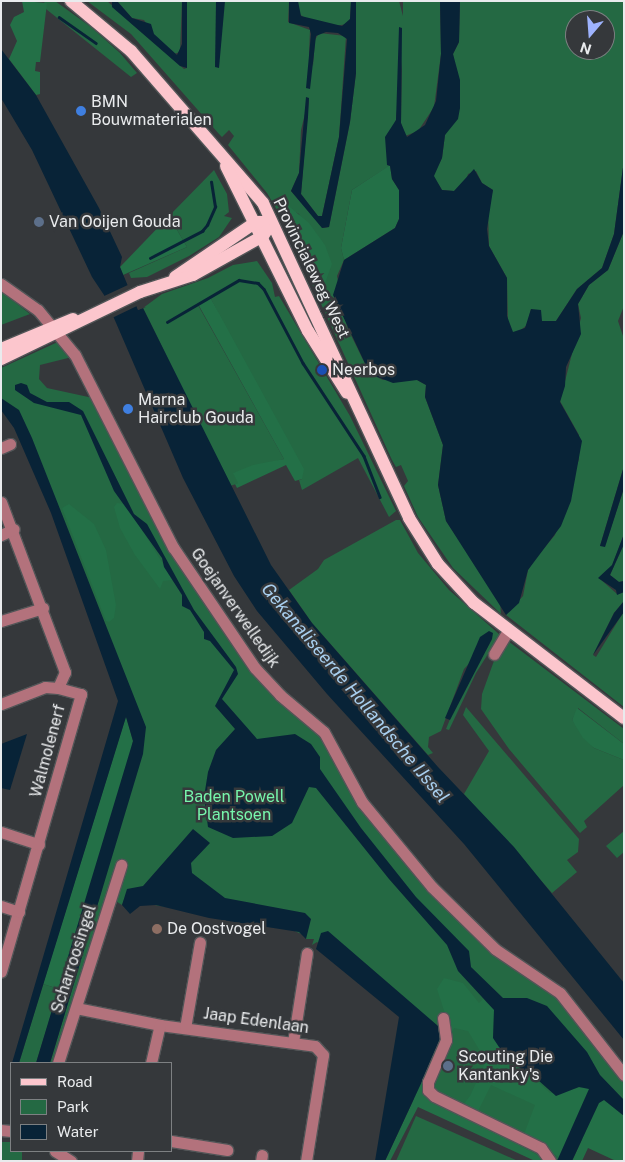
<!DOCTYPE html>
<html>
<head>
<meta charset="utf-8">
<style>
	body { margin:0 }
	#map { position:relative; width:625px; height:1162px; overflow:hidden; background:#35383b; font-family:"Public Sans",sans-serif }
	div>[style] { position:absolute }
	.green>* { inset:0; background:#246943 }
	.forest>* { inset:0; background:#237047 }
	.water>* { inset:0; background:#082337 }
	.pier>* { inset:0; background:#35383b }
	.stream>* { height:2.5px; margin:-1.25px; padding:0 1.25px; transform-origin:1.25px; border-radius:1.25px; background:#082337 }
	.roads { filter:drop-shadow(1px 0 #525557) drop-shadow(-1px 0 #525557) drop-shadow(0 1px #525557) drop-shadow(0 -1px #525557) }
	.minor>* { height:11px; margin:-5.5px; padding:0 5.5px; transform-origin:5.5px; border-radius:5.5px; background:#b3727c }
	.major>* { height:12px; margin:-6px; padding:0 6px; transform-origin:6px; border-radius:6px; background:#fcc6cd }
	.dots>* { width:14px; height:14px; translate:-50% -50%; box-sizing:border-box; border:2px solid #35383b; border-radius:50% }
	span { translate:-50% -50%; white-space:nowrap; text-align:center; line-height:1.15; -webkit-text-stroke:5px #35383b; paint-order:stroke }
	.poi-label { font-size:16px; color:#e9ebed }
	.left { translate:0 -50%; text-align:left }
	.street-label { font-size:16px; color:#e9ebed }
	.park-label { font-size:16px; color:#77f6ac }
	.water-label { font-size:18px; color:#a8cfef; font-style:italic }
	.frame { position:absolute; inset:0; border:2px solid #e9ebed; pointer-events:none }
	.legend { position:absolute; left:10px; top:1062px; width:162px; height:90px; box-sizing:border-box; background:#35383b; border:1px solid #7d8082; margin:0; padding:6px 9px; list-style:none; font-size:15px; color:#e9ebed }
	.legend li { display:flex; align-items:center; gap:10px; height:25px }
	.legend b { width:25px; border:1px solid #7d8082 }
	.north { position:absolute; left:565px; top:10px; width:50px; height:50px; box-sizing:border-box; background:#35383b; border:1px solid #7d8082; border-radius:50%; rotate:198deg; font-size:14px; font-weight:700; line-height:20px; text-align:center; color:#e9ebed }
	.north::after { content:''; display:block; margin:auto; width:18px; height:22px; background:#9eb3fd; clip-path:polygon(50% 0,100% 100%,50% 72%,0 100%) }
</style>
</head>
<body>
<div id="map">
	<div class="green">
		<i style="clip-path:polygon(44px 1px,55px 1px,91px 27px,120px 53px,137px 73px,131px 77px,46px 9px)"></i>
		<i style="clip-path:polygon(evenodd,87px 1px,107px 1px,184px 69px,187px 68px,187px 1px,289px 1px,288px 22px,310px 30px,309px 55px,313px 66px,315px 40px,319px 33px,346px 36px,339px 137px,322px 216px,318px 216px,301px 194px,309px 98px,301px 130px,299px 173px,291px 191px,323px 228px,329px 227px,350px 122px,356px 73px,356px 1px,399px 1px,403px 16px,403px 1px,440px 1px,441px 54px,434px 107px,418px 131px,405px 136px,401px 123px,402px 60px,396px 120px,386px 142px,389px 166px,352px 190px,341px 248px,344px 260px,337px 276px,347px 327px,370px 374px,383px 380px,417px 380px,426px 385px,425px 397px,443px 445px,438px 485px,446px 521px,500px 601px,501px 614px,453px 568px,418px 517px,404px 486px,408px 481px,401px 465px,396px 467px,392px 460px,283px 220px,267px 193px,228px 145px,234px 136px,229px 130px,222px 137px,219px 134px,131px 34px,87px 1px,277px 202px,299px 214px,321px 293px,294px 230px,277px 202px)"></i>
		<i style="clip-path:polygon(117px 1px,182px 1px,180px 52px,174px 54px,153px 34px,144px 20px,132px 18px)"></i>
		<i style="clip-path:polygon(298px 1px,351px 1px,350px 19px,347px 24px,335px 26px,305px 18px,298px 13px)"></i>
		<i style="clip-path:polygon(evenodd,460px 1px,624px 1px,624px 160px,614px 234px,602px 268px,577px 289px,556px 321px,542px 321px,531px 309px,527px 325px,517px 333px,512px 332px,508px 321px,507px 278px,489px 246px,488px 210px,493px 190px,482px 183px,476px 171px,468px 174px,466px 181px,454px 191px,442px 190px,433px 176px,442px 158px,445px 135px,460px 108px,453px 54px,459px 42px,460px 1px,575px 20px,605px 20px,605px 50px,575px 50px,575px 20px)"></i>
		<i style="clip-path:polygon(214px 170px,227px 194px,229px 212px,224px 216px,232px 218px,219px 237px,189px 256px,147px 277px,131px 278px,129px 273px,187px 247px,169px 216px)"></i>
		<i style="clip-path:polygon(624px 231px,624px 306px,618px 321px,624px 339px,624px 466px,600px 546px,605px 546px,624px 488px,624px 534px,612px 566px,599px 578px,617px 594px,624px 592px,624px 601px,614px 613px,593px 655px,596px 657px,624px 611px,624px 707px,506px 615px,523px 596px,528px 570px,535px 559px,555px 535px,579px 459px,579px 435px,560px 401px,581px 318px,578px 304px,589px 285px,608px 270px)"></i>
		<i style="clip-path:polygon(257px 261px,272px 283px,275px 297px,279px 296px,350px 416px,396px 511px,389px 517px,358px 458px,302px 490px,299px 480px,302px 479px,210px 297px,198px 305px,284px 459px,234px 473px,239px 483px,230px 486px,143px 308px,162px 294px,208px 278px,233px 265px)"></i>
		<i style="clip-path:polygon(1px 291px,30px 314px,1px 325px)"></i>
		<i style="clip-path:polygon(60px 341px,72px 357px,40px 365px,39px 379px,47px 388px,93px 398px,222px 628px,327px 742px,346px 782px,430px 888px,554px 994px,624px 1077px,624px 1161px,577px 1138px,563px 1161px,546px 1161px,408px 1096px,438px 1028px,317px 942px,312px 945px,314px 939px,306px 939px,306px 936px,283px 926px,124px 900px,122px 905px,114px 900px,56px 1063px,50px 1063px,100px 896px,140px 733px,26px 435px,1px 406px,1px 368px)"></i>
		<i style="clip-path:polygon(396px 520px,400px 520px,418px 553px,449px 590px,500px 635px,476px 673px,449px 730px,446px 729px,457px 702px,492px 639px,464px 669px,441px 731px,429px 737px,428px 747px,433px 753px,428px 755px,312px 623px,289px 590px,318px 569px,324px 560px)"></i>
		<i style="clip-path:polygon(624px 544px,624px 581px,619px 582px,610px 575px)"></i>
		<i style="clip-path:polygon(508px 641px,624px 729px,624px 744px,578px 708px,572px 720px,594px 748px,624px 760px,624px 785px,584px 821px,587px 827px,580px 833px,509px 749px,481px 709px,482px 694px,495px 658px)"></i>
		<i style="clip-path:polygon(466px 707px,579px 839px,578px 852px,567px 860px,577px 872px,552px 893px,464px 794px,489px 751px,463px 715px)"></i>
		<i style="clip-path:polygon(624px 831px,624px 852px,617px 858px,606px 846px)"></i>
		<i style="clip-path:polygon(43px 984px,59px 989px,36px 1063px,19px 1063px)"></i>
		<i style="clip-path:polygon(416px 1116px,518px 1161px,396px 1161px)"></i>
		<i style="clip-path:polygon(1px 1142px,11px 1142px,11px 1151px,22px 1151px,22px 1161px,1px 1161px)"></i>
	</div>
	<div class="forest">
		<i style="clip-path:polygon(22px 1px,47px 3px,40px 62px,36px 62px,35px 71px,40px 72px,40px 94px,36px 95px,9px 59px,17px 41px,10px 25px,14px 17px,24px 12px)"></i>
		<i style="clip-path:polygon(390px 165px,392px 179px,399px 190px,399px 219px,395px 228px,344px 260px,341px 248px,352px 190px)"></i>
		<i style="clip-path:polygon(278px 197px,309px 223px,325px 245px,332px 264px,321px 294px,294px 230px,277px 202px)"></i>
		<i style="clip-path:polygon(169px 216px,187px 247px,123px 275px,120px 267px)"></i>
		<i style="clip-path:polygon(210px 297px,304px 469px,302px 479px,295px 481px,286px 465px,237px 488px,235px 484px,238px 483px,233px 473px,253px 465px,284px 459px,198px 304px)"></i>
		<i style="clip-path:polygon(117px 503px,126px 504px,173px 580px,163px 581px,160px 589px,135px 555px,120px 528px,114px 507px)"></i>
		<i style="clip-path:polygon(69px 504px,94px 524px,106px 550px,116px 605px,114px 618px,109px 622px,106px 621px,62px 508px)"></i>
		<i style="clip-path:polygon(577px 708px,624px 744px,624px 760px,594px 748px,583px 738px,572px 720px)"></i>
		<i style="clip-path:polygon(126px 716px,133px 741px,131px 755px,59px 989px,43px 984px)"></i>
		<i style="clip-path:polygon(444px 978px,463px 983px,479px 1003px,483px 999px,494px 1009px,493px 1034px,499px 1047px,550px 1093px,583px 1087px,589px 1089px,559px 1157px,523px 1137px,535px 1105px,491px 1085px,477px 1113px,463px 1105px,470px 1096px,486px 1061px,468px 1031px,454px 1028px,422px 1093px,545px 1159px,535px 1161px,418px 1107px,390px 1161px,385px 1161px,445px 1032px,448px 1023px,437px 989px)"></i>
		<i style="clip-path:polygon(604px 1100px,624px 1116px,624px 1161px,616px 1161px,588px 1148px,582px 1161px,572px 1161px,599px 1103px)"></i>
	</div>
	<div class="water">
		<i style="clip-path:polygon(112px 1px,117px 1px,132px 18px,151px 24px,154px 34px,177px 55px,182px 44px,182px 1px,187px 1px,187px 68px,180px 66px,112px 7px)"></i>
		<i style="clip-path:polygon(216px 1px,225px 1px,219px 68px,215px 67px)"></i>
		<i style="clip-path:polygon(289px 1px,298px 1px,301px 16px,342px 26px,350px 19px,351px 1px,356px 1px,356px 73px,350px 122px,329px 227px,322px 228px,291px 191px,299px 173px,306px 97px,309px 98px,308px 117px,301px 194px,318px 216px,322px 216px,339px 137px,347px 39px,338px 33px,326px 32px,316px 36px,310px 89px,306px 88px,311px 34px,309px 27px,289px 23px)"></i>
		<i style="clip-path:polygon(440px 1px,460px 1px,459px 42px,453px 54px,460px 80px,460px 108px,458px 119px,445px 135px,442px 158px,434px 176px,442px 190px,454px 191px,474px 169px,482px 183px,493px 190px,487px 229px,489px 246px,507px 278px,507px 316px,513px 332px,525px 328px,531px 309px,541px 310px,542px 321px,556px 321px,577px 289px,602px 268px,614px 234px,624px 160px,624px 231px,608px 270px,589px 285px,578px 304px,581px 334px,566px 367px,565px 386px,560px 402px,582px 441px,571px 501px,561px 526px,528px 570px,519px 603px,506px 615px,446px 521px,438px 485px,443px 445px,425px 397px,426px 385px,417px 380px,393px 383px,370px 374px,333px 295px,344px 260px,395px 228px,399px 219px,399px 190px,392px 179px,390px 166px,387px 165px,385px 137px,396px 120px,399px 27px,402px 28px,401px 123px,407px 137px,425px 125px,436px 101px,441px 54px)"></i>
		<i style="clip-path:polygon(1px 49px,36px 95px,99px 208px,122px 257px,120px 267px,138px 310px,143px 308px,271px 565px,312px 623px,438px 767px,514px 847px,624px 983px,624px 1040px,464px 844px,327px 694px,257px 611px,234px 576px,183px 478px,104px 295px,92px 277px,32px 150px,1px 98px)"></i>
		<i style="clip-path:polygon(21px 383px,27px 385px,30px 393px,47px 402px,69px 402px,83px 411px,134px 514px,147px 524px,194px 610px,236px 667px,238px 674px,222px 699px,257px 739px,295px 734px,311px 744px,320px 757px,320px 769px,361px 828px,416px 897px,469px 951px,471px 967px,503px 998px,527px 998px,547px 1006px,587px 1052px,600px 1075px,624px 1100px,624px 1116px,604px 1100px,599px 1103px,572px 1161px,557px 1161px,589px 1089px,579px 1087px,556px 1096px,530px 1073px,525px 1073px,499px 1047px,493px 1038px,494px 1010px,458px 971px,447px 945px,389px 879px,316px 788px,309px 787px,292px 823px,272px 836px,233px 838px,208px 827px,204px 797px,208px 772px,216px 750px,235px 729px,215px 706px,234px 670px,210px 641px,204px 639px,204px 632px,190px 610px,182px 606px,182px 595px,164px 567px,162px 558px,114px 491px,81px 415px,34px 403px,15px 390px,15px 385px)"></i>
		<i style="clip-path:polygon(1px 398px,19px 410px,32px 438px,146px 727px,143px 754px,50px 1063px,36px 1063px,133px 741px,126px 717px,19px 1063px,12px 1063px,118px 701px,51px 513px,14px 428px,1px 410px)"></i>
		<i style="clip-path:polygon(624px 466px,624px 488px,605px 547px,600px 546px)"></i>
		<i style="clip-path:polygon(624px 534px,624px 544px,610px 575px,619px 582px,624px 581px,624px 592px,617px 595px,616px 590px,598px 578px,612px 565px)"></i>
		<i style="clip-path:polygon(624px 601px,624px 612px,593px 655px,614px 613px)"></i>
		<i style="clip-path:polygon(489px 631px,493px 633px,492px 639px,450px 720px,445px 718px,480px 637px)"></i>
		<i style="clip-path:polygon(27px 734px,10px 790px,1px 788px,1px 744px)"></i>
		<i style="clip-path:polygon(193px 829px,210px 843px,191px 863px,192px 873px,225px 898px,305px 913px,311px 919px,306px 939px,299px 932px,209px 918px,156px 905px,140px 906px,130px 914px,122px 905px,127px 889px,143px 886px)"></i>
		<i style="clip-path:polygon(328px 931px,445px 1032px,385px 1161px,375px 1161px,399px 1017px,316px 949px,321px 933px)"></i>
	</div>
	<div class="pier">
		<i style="clip-path:polygon(130px 284px,140px 307px,146px 307px,138px 310px,137px 306px,112px 318px,102px 297px)"></i>
	</div>
	<div class="stream">
		<i style="left:59px;top:17px;width:45px;rotate:35.1deg"></i>
		<i style="left:150px;top:258px;width:59px;rotate:-27.4deg"></i>
		<i style="left:202px;top:231px;width:8px;rotate:-50deg"></i>
		<i style="left:207px;top:225px;width:20px;rotate:-66deg"></i>
		<i style="left:215px;top:207px;width:25px;rotate:-99deg"></i>
		<i style="left:167px;top:322px;width:83px;rotate:-30.3deg"></i>
		<i style="left:239px;top:280px;width:19px;rotate:9deg"></i>
		<i style="left:258px;top:283px;width:8px;rotate:45deg"></i>
		<i style="left:264px;top:289px;width:84px;rotate:62.2deg"></i>
		<i style="left:303px;top:363px;width:111px;rotate:56.7deg"></i>
		<i style="left:364px;top:456px;width:44px;rotate:68.7deg"></i>
	</div>
	<div class="roads">
		<div class="minor">
			<i style="left:1px;top:284px;width:45px;rotate:35.1deg"></i>
			<i style="left:38px;top:310px;width:58px;rotate:50.6deg"></i>
			<i style="left:75px;top:355px;width:216px;rotate:63deg"></i>
			<i style="left:173px;top:547px;width:146px;rotate:55.9deg"></i>
			<i style="left:255px;top:668px;width:37px;rotate:47deg"></i>
			<i style="left:280px;top:695px;width:57px;rotate:40.1deg"></i>
			<i style="left:324px;top:732px;width:80px;rotate:61.5deg"></i>
			<i style="left:362px;top:802px;width:110px;rotate:50.5deg"></i>
			<i style="left:432px;top:887px;width:88px;rotate:44.5deg"></i>
			<i style="left:495px;top:949px;width:78px;rotate:34.1deg"></i>
			<i style="left:560px;top:993px;width:104px;rotate:52deg"></i>
			<i style="left:1px;top:448px;width:10px;rotate:-24deg"></i>
			<i style="left:1px;top:502px;width:182px;rotate:69.4deg"></i>
			<i style="left:65px;top:672px;width:17px;rotate:114deg"></i>
			<i style="left:58px;top:688px;width:24px;rotate:15deg"></i>
			<i style="left:81px;top:694px;width:289px;rotate:106.1deg"></i>
			<i style="left:1px;top:535px;width:14px;rotate:-25deg"></i>
			<i style="left:1px;top:621px;width:44px;rotate:-17.2deg"></i>
			<i style="left:494px;top:654px;width:27px;rotate:-59deg"></i>
			<i style="left:1px;top:704px;width:47px;rotate:-21.1deg"></i>
			<i style="left:45px;top:687px;width:13px;rotate:4deg"></i>
			<i style="left:1px;top:832px;width:40px;rotate:18deg"></i>
			<i style="left:1px;top:906px;width:19px;rotate:18deg"></i>
			<i style="left:76px;top:1008px;width:86px;rotate:11.4deg"></i>
			<i style="left:160px;top:1025px;width:156px;rotate:7.7deg"></i>
			<i style="left:315px;top:1046px;width:12px;rotate:48deg"></i>
			<i style="left:323px;top:1055px;width:107px;rotate:99.1deg"></i>
			<i style="left:443px;top:1018px;width:22px;rotate:82deg"></i>
			<i style="left:446px;top:1040px;width:46px;rotate:113.2deg"></i>
			<i style="left:428px;top:1082px;width:8px;rotate:90deg"></i>
			<i style="left:428px;top:1090px;width:8px;rotate:45deg"></i>
			<i style="left:434px;top:1096px;width:119px;rotate:25.9deg"></i>
			<i style="left:541px;top:1148px;width:16px;rotate:55deg"></i>
			<i style="left:185px;top:1028px;width:87px;rotate:-80.1deg"></i>
			<i style="left:293px;top:1042px;width:90px;rotate:-81.1deg"></i>
			<i style="left:58px;top:1063px;width:208px;rotate:-72.3deg"></i>
			<i style="left:151px;top:1063px;width:39px;rotate:-77deg"></i>
			<i style="left:1px;top:1130px;width:10px;rotate:6deg"></i>
			<i style="left:171px;top:1141px;width:57px;rotate:9.1deg"></i>
			<i style="left:55px;top:1151px;width:19px;rotate:32deg"></i>
			<i style="left:137px;top:1161px;width:10px;rotate:-84deg"></i>
			<i style="left:261px;top:1161px;width:6px;rotate:-81deg"></i>
		</div>
		<div class="major">
			<i style="left:71px;top:1px;width:78px;rotate:39.8deg"></i>
			<i style="left:131px;top:51px;width:201px;rotate:49deg"></i>
			<i style="left:263px;top:203px;width:347px;rotate:65.1deg"></i>
			<i style="left:409px;top:518px;width:54px;rotate:57.8deg"></i>
			<i style="left:438px;top:564px;width:53px;rotate:47.3deg"></i>
			<i style="left:474px;top:603px;width:189px;rotate:37.5deg"></i>
			<i style="left:226px;top:166px;width:184px;rotate:63.6deg"></i>
			<i style="left:308px;top:331px;width:73px;rotate:57.8deg"></i>
			<i style="left:175px;top:277px;width:98px;rotate:-34.2deg"></i>
			<i style="left:256px;top:222px;width:7px"></i>
			<i style="left:1px;top:349px;width:78px;rotate:-22.6deg"></i>
			<i style="left:1px;top:359px;width:154px;rotate:-25.7deg"></i>
			<i style="left:140px;top:292px;width:56px;rotate:-17.8deg"></i>
			<i style="left:193px;top:275px;width:80px;rotate:-29.1deg"></i>
			<i style="left:263px;top:236px;width:7px;rotate:-56deg"></i>
		</div>
	</div>
	<div class="dots">
		<i style="left:81px;top:111px;background:#3f7fe0"></i>
		<i style="left:39px;top:222px;background:#5c6f8a"></i>
		<i style="left:322px;top:370px;background:#1a4fb4"></i>
		<i style="left:128px;top:409px;background:#3f7fe0"></i>
		<i style="left:157px;top:929px;background:#8d6e63"></i>
		<i style="left:448px;top:1066px;background:#5c6f8a"></i>
	</div>
	<div class="poi-label">
		<span class="left" style="left:91px;top:111px">BMN<br>Bouwmaterialen</span>
		<span class="left" style="left:49px;top:222px">Van Ooijen Gouda</span>
		<span class="left" style="left:332px;top:370px">Neerbos</span>
		<span class="left" style="left:138px;top:409px">Marna<br>Hairclub Gouda</span>
		<span class="left" style="left:167px;top:929px">De Oostvogel</span>
		<span class="left" style="left:458px;top:1066px">Scouting Die<br>Kantanky's</span>
	</div>
	<div class="street-label">
		<span style="left:311px;top:268px;rotate:64deg">Provincialeweg West</span>
		<span style="left:235px;top:608px;rotate:55deg">Goejanverwelledijk</span>
		<span style="left:48px;top:751px;rotate:-75deg">Walmolenerf</span>
		<span style="left:74px;top:959px;rotate:-72deg">Scharroosingel</span>
		<span style="left:256px;top:1021px;rotate:8deg">Jaap Edenlaan</span>
	</div>
	<div class="park-label">
		<span style="left:234px;top:806px">Baden Powell<br>Plantsoen</span>
	</div>
	<div class="water-label">
		<span style="left:355px;top:693px;rotate:50deg">Gekanaliseerde Hollandsche IJssel</span>
	</div>
	<div class="frame"></div>
	<ul class="legend">
	<li><b style="height:6px;background:#fcc6cd"></b>Road</li>
	<li><b style="height:14px;background:#246943"></b>Park</li>
	<li><b style="height:14px;background:#082337"></b>Water</li>
	</ul>
	<div class="north">N</div>
</div>
</body>
</html>
